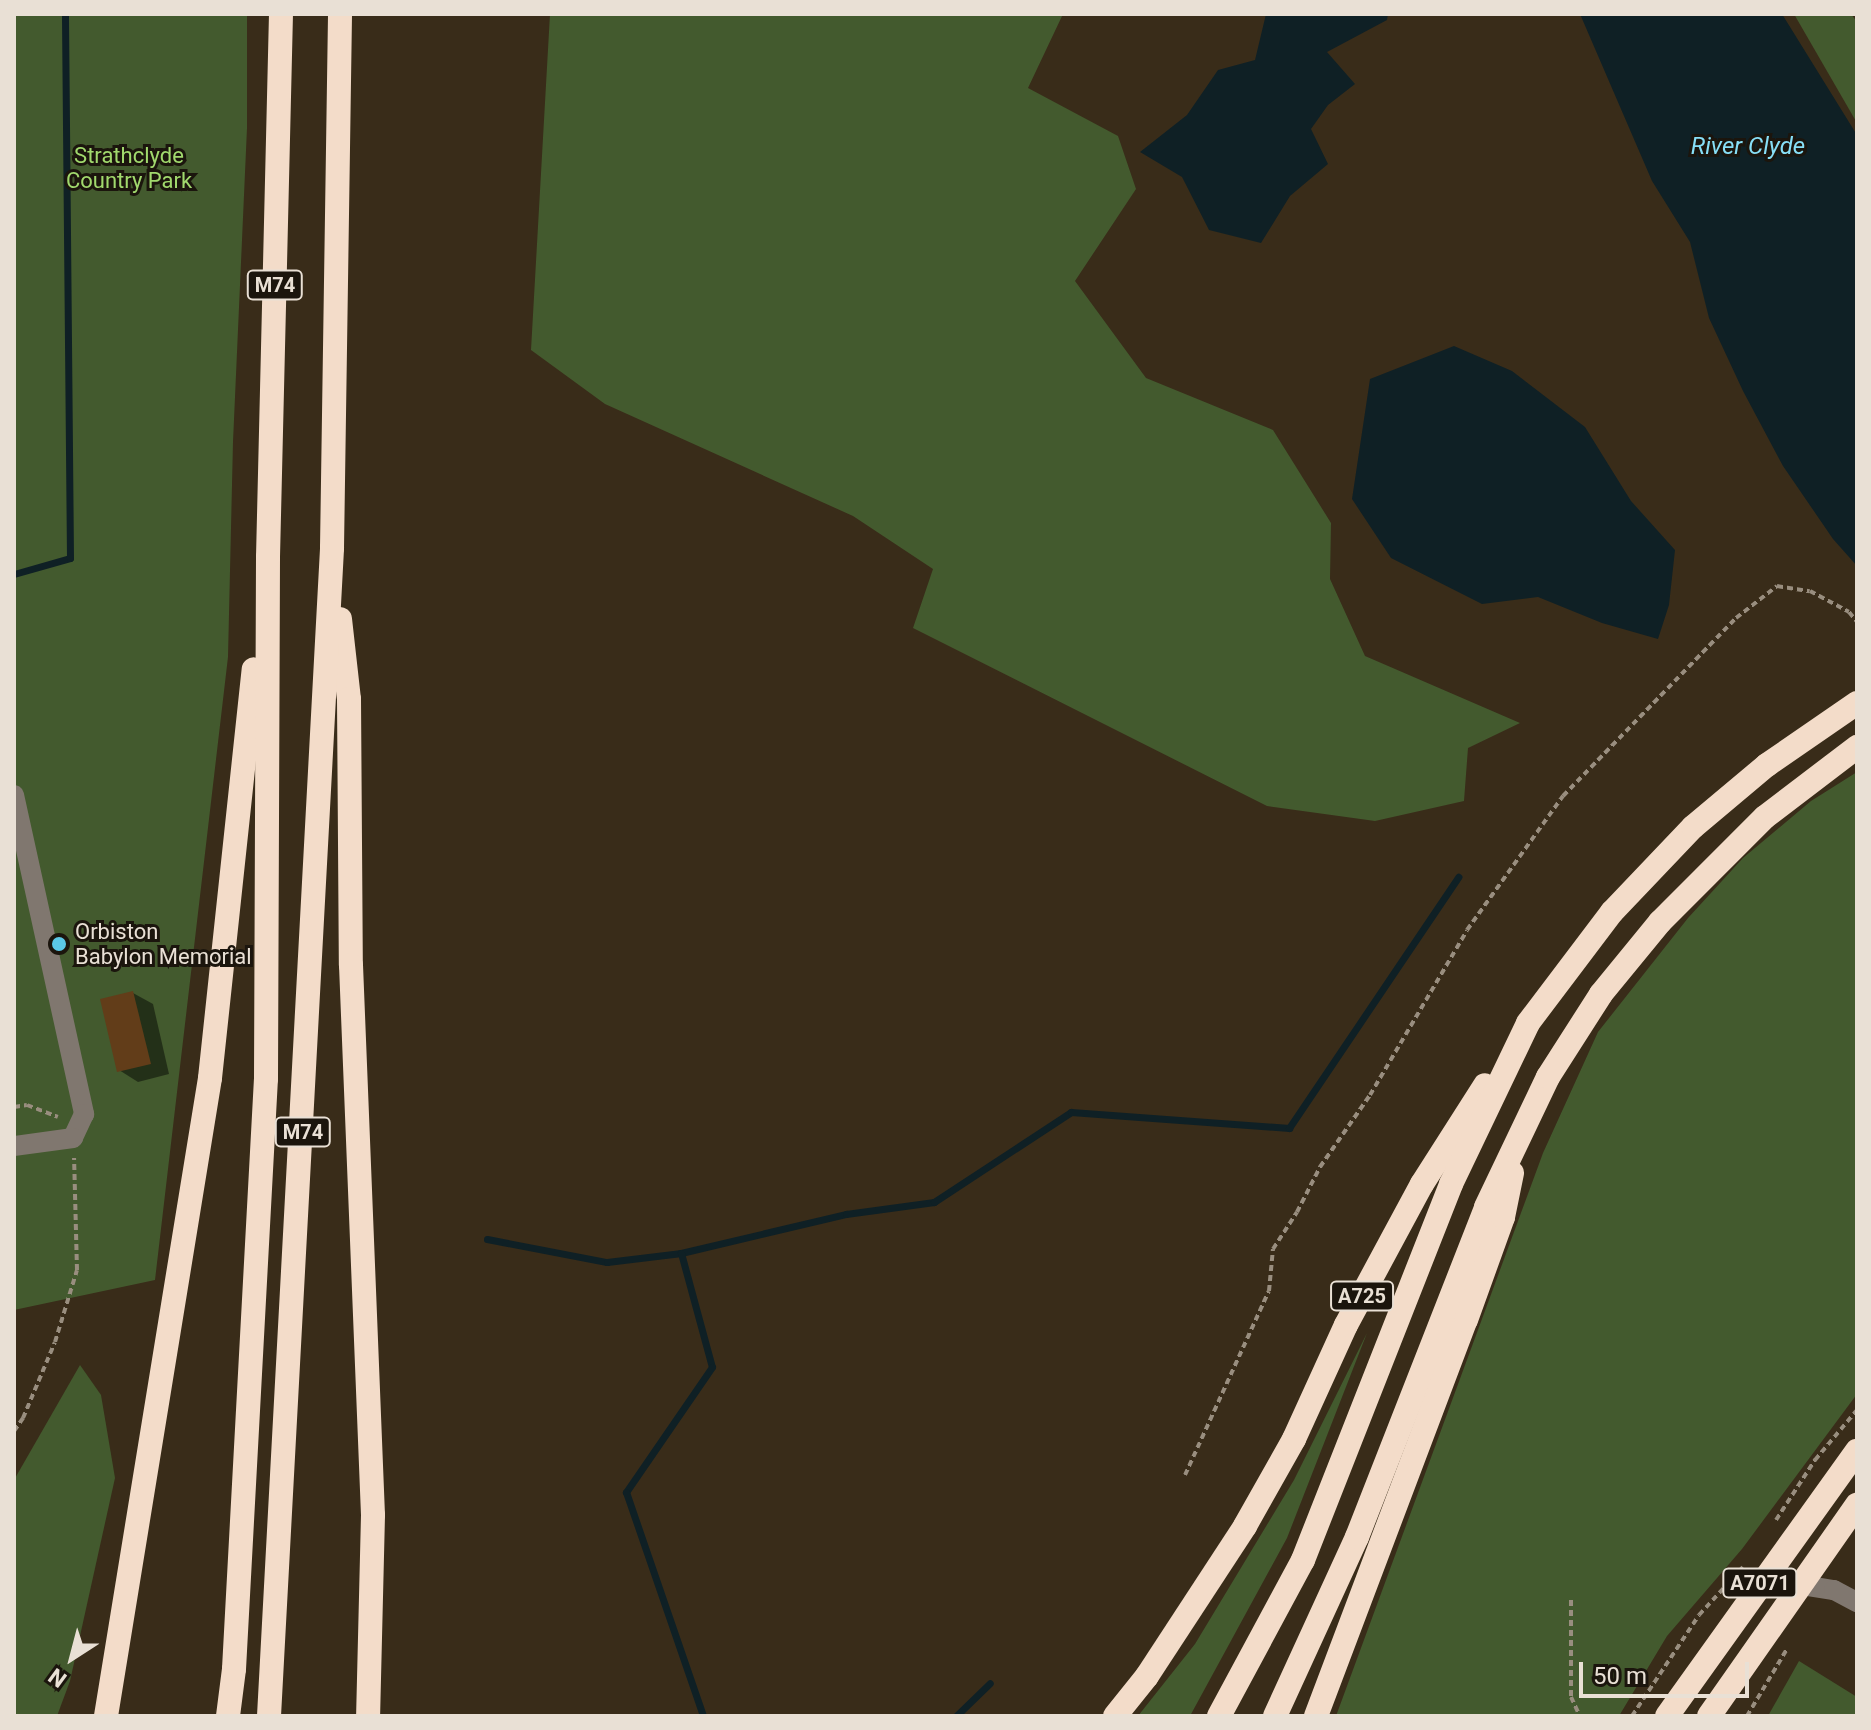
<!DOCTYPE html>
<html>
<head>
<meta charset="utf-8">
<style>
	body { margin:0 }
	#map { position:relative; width:1871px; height:1730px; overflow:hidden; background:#392c19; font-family:Roboto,sans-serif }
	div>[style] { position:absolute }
	.green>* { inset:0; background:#435a2e }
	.water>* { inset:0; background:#0f2025 }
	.shadow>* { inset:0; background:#0007 }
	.stream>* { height:7px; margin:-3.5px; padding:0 3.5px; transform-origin:3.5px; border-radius:3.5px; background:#0f2025 }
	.building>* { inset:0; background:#623d19 }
	.path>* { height:4px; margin-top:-2px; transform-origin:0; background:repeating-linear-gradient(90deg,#998e7f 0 6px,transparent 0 10px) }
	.minor>* { height:20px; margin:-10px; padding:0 10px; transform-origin:10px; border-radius:10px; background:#80776f }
	.highway>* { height:24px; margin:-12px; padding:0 12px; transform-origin:12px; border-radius:12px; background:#f3dcc9 }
	.dots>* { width:22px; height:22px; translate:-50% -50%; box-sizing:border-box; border:4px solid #1b150d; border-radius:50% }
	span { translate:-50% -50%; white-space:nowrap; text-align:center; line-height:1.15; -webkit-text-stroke:6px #1b150d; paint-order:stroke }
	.shield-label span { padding:2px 6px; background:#1b150d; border:2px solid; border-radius:6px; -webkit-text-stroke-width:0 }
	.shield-label { font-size:20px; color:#e9e0d5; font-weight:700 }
	.park-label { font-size:22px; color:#a1d96d }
	.poi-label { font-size:22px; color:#e9e0d5 }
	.left { translate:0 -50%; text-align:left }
	.water-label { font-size:24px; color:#87dff7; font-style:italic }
	.frame { position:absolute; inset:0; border:16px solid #e9e0d5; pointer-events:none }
	.north { position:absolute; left:32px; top:1618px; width:80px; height:80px; -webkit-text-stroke:6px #1b150d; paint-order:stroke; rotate:216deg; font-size:22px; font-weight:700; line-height:32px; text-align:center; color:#e9e0d5 }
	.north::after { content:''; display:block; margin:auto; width:28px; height:36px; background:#e9e0d5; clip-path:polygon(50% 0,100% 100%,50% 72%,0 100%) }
	.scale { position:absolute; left:1579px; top:1662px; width:170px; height:36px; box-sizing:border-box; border:4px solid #e9e0d5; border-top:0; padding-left:10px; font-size:24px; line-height:28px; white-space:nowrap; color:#e9e0d5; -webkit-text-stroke:6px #1b150d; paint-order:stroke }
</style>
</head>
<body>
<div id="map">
	<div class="green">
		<i style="clip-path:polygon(14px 14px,247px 14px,247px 128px,233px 442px,228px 657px,155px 1280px,14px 1310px)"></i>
		<i style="clip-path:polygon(550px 14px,1063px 14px,1028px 88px,1118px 136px,1136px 189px,1075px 281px,1146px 378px,1273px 430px,1331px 523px,1330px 579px,1365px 656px,1520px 723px,1468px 748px,1464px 801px,1375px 821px,1267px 806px,913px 628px,933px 569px,853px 516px,605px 404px,531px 350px)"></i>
		<i style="clip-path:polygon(1794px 14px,1851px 14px,1857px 22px,1857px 123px)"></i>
		<i style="clip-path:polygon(1857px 772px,1857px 1394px,1742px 1549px,1667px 1636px,1619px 1716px,1336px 1716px,1543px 1153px,1598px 1032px,1688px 918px,1743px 858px,1811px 801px)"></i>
		<i style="clip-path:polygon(1367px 1333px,1287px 1538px,1190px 1716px,1138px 1716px,1195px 1644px,1294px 1480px)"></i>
		<i style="clip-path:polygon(80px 1365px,101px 1395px,115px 1478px,70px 1681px,57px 1716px,14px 1716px,14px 1480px)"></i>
		<i style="clip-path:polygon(1799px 1661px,1857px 1697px,1857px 1716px,1768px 1716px)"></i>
	</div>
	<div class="water">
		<i style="clip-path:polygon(1266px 14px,1388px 14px,1387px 20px,1327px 52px,1355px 84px,1328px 105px,1311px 129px,1328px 164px,1290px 196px,1261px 243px,1209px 230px,1182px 177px,1140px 152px,1187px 115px,1218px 70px,1255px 60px)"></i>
		<i style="clip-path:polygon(1580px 14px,1782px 14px,1857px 135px,1857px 566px,1833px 539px,1783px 466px,1743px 391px,1709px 318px,1690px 242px,1652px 181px)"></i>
		<i style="clip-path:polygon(1454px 346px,1512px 371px,1585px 427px,1631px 501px,1675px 550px,1669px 605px,1658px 639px,1602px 623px,1538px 597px,1482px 604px,1391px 558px,1352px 499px,1370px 379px)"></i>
	</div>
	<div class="shadow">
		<i style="clip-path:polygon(133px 993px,153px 1004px,169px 1074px,138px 1082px,119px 1070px)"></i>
	</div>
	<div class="stream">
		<i style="left:14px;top:574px;width:58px;rotate:-15.9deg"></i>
		<i style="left:70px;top:558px;width:544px;rotate:-90.53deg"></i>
		<i style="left:487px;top:1239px;width:122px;rotate:10.9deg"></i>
		<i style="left:607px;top:1262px;width:75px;rotate:-6.9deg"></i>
		<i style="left:681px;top:1253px;width:170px;rotate:-13.3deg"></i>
		<i style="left:846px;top:1214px;width:89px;rotate:-7.8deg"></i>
		<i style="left:934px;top:1202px;width:164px;rotate:-33.3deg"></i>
		<i style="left:1071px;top:1112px;width:219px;rotate:4.2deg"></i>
		<i style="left:1289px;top:1128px;width:303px;rotate:-56deg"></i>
		<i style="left:681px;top:1253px;width:118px;rotate:74.8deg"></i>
		<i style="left:712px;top:1367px;width:152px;rotate:124.5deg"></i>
		<i style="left:626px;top:1492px;width:237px;rotate:71deg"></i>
		<i style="left:956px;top:1716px;width:47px;rotate:-44.1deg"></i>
	</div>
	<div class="building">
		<i style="clip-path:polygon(133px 991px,151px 1064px,117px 1072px,100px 999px)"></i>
	</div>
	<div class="path">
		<i style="left:14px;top:1107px;width:13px;rotate:-9deg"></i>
		<i style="left:27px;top:1105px;width:33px;rotate:21deg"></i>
		<i style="left:14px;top:1431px;width:16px;rotate:-55deg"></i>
		<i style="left:23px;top:1418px;width:82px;rotate:-67.2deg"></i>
		<i style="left:55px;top:1342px;width:75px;rotate:-73deg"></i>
		<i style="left:77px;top:1270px;width:112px;rotate:-91.5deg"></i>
		<i style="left:1185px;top:1475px;width:202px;rotate:-65.5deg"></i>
		<i style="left:1269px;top:1291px;width:42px;rotate:-84.6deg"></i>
		<i style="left:1273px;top:1249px;width:44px;rotate:-57deg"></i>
		<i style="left:1297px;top:1212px;width:51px;rotate:-62.9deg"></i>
		<i style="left:1320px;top:1167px;width:88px;rotate:-55.2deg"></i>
		<i style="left:1370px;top:1095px;width:191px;rotate:-59.5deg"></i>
		<i style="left:1467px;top:930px;width:165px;rotate:-54.4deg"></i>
		<i style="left:1563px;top:796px;width:248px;rotate:-45.8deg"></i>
		<i style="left:1736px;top:618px;width:52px;rotate:-38deg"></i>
		<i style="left:1777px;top:586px;width:33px;rotate:9deg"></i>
		<i style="left:1810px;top:591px;width:44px;rotate:28.3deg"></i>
		<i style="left:1849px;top:612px;width:13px;rotate:51deg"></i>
		<i style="left:1776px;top:1520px;width:72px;rotate:-57deg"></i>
		<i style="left:1815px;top:1460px;width:65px;rotate:-50deg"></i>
		<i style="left:1571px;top:1600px;width:97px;rotate:90deg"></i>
		<i style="left:1571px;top:1697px;width:21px;rotate:65deg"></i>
		<i style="left:1632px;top:1716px;width:121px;rotate:-56.4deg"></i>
		<i style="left:1699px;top:1615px;width:65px;rotate:-47.5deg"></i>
		<i style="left:1747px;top:1716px;width:78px;rotate:-59.2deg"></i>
	</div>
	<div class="minor">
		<i style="left:14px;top:795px;width:327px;rotate:77.6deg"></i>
		<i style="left:84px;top:1114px;width:26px;rotate:115deg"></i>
		<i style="left:73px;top:1138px;width:60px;rotate:172.3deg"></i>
		<i style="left:1802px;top:1585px;width:32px;rotate:9deg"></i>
		<i style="left:1834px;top:1590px;width:26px;rotate:28deg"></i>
	</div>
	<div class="highway">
		<i style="left:340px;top:619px;width:81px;rotate:83.6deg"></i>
		<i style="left:349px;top:699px;width:266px;rotate:89.6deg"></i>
		<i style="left:351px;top:965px;width:550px;rotate:87.71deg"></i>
		<i style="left:373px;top:1515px;width:201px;rotate:91.4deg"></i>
		<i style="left:106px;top:1716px;width:646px;rotate:-80.74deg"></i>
		<i style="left:210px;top:1078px;width:411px;rotate:-83.9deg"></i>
		<i style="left:228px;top:1716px;width:47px;rotate:-82.7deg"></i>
		<i style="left:234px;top:1669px;width:591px;rotate:-86.9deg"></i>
		<i style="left:266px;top:1079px;width:522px;rotate:-89.78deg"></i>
		<i style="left:268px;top:557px;width:543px;rotate:-88.63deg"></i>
		<i style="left:269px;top:1716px;width:1170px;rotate:-86.91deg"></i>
		<i style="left:332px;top:548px;width:534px;rotate:-89.14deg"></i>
		<i style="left:1115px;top:1716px;width:51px;rotate:-51.3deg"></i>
		<i style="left:1147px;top:1676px;width:179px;rotate:-56.8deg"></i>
		<i style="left:1245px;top:1526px;width:100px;rotate:-60.6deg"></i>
		<i style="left:1294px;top:1439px;width:125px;rotate:-65.5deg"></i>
		<i style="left:1346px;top:1325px;width:160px;rotate:-61.7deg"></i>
		<i style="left:1422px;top:1184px;width:117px;rotate:-57.5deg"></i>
		<i style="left:1219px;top:1716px;width:177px;rotate:-61.7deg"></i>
		<i style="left:1303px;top:1560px;width:404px;rotate:-68.5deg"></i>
		<i style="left:1451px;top:1184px;width:178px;rotate:-64.4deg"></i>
		<i style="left:1528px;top:1023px;width:139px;rotate:-52.9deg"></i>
		<i style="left:1612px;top:912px;width:117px;rotate:-46.4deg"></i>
		<i style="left:1693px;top:827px;width:97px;rotate:-40deg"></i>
		<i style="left:1767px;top:765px;width:109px;rotate:-34.6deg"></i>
		<i style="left:1275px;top:1716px;width:197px;rotate:-65.4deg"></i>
		<i style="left:1357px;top:1537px;width:354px;rotate:-68.6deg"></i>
		<i style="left:1486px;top:1207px;width:144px;rotate:-64.5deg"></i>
		<i style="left:1548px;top:1077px;width:98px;rotate:-57.4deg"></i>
		<i style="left:1601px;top:994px;width:93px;rotate:-50.7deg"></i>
		<i style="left:1660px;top:922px;width:148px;rotate:-45deg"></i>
		<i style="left:1765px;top:817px;width:116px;rotate:-37.3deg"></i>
		<i style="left:1316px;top:1716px;width:423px;rotate:-69.3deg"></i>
		<i style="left:1466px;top:1320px;width:109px;rotate:-70.2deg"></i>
		<i style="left:1503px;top:1217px;width:45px;rotate:-78.4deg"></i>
		<i style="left:1667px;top:1716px;width:326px;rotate:-54.4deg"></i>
		<i style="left:1709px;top:1716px;width:258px;rotate:-55deg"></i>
	</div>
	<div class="dots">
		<i style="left:59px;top:944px;background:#5bc8e7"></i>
	</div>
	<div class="shield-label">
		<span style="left:275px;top:285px">M74</span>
		<span style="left:303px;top:1132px">M74</span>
		<span style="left:1362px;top:1296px">A725</span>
		<span style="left:1760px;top:1583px">A7071</span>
	</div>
	<div class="park-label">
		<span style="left:129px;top:168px">Strathclyde<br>Country Park</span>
	</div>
	<div class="poi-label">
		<span class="left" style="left:75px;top:944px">Orbiston<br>Babylon Memorial</span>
	</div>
	<div class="water-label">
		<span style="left:1748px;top:147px">River Clyde</span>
	</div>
	<div class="frame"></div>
	<div class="north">N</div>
	<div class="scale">50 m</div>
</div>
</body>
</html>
